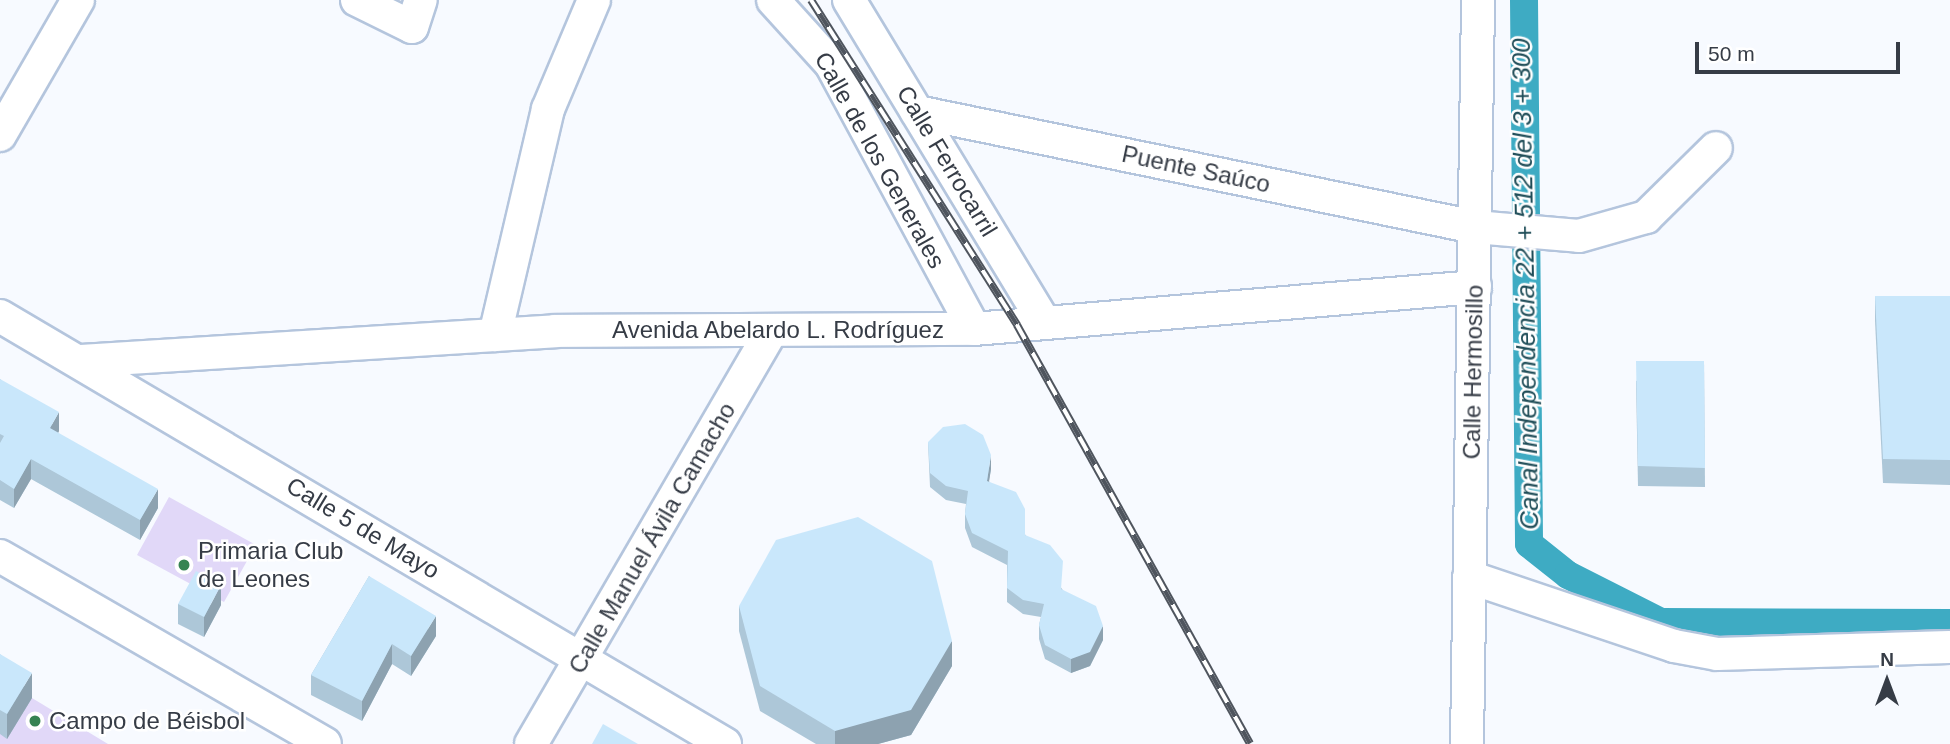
<!DOCTYPE html>
<html>
<head>
<meta charset="utf-8">
<style>
	body { margin:0 }
	#map { position:relative; width:1950px; height:744px; overflow:hidden; background:#f7faff; font-family:Arial,sans-serif }
	div>[style] { position:absolute }
	.green>* { inset:0; background:#e1d8f8 }
	.canal>* { height:28px; margin:-14px; padding:0 14px; transform-origin:14px; border-radius:14px; background:#3eabc3 }
	.roads { filter:drop-shadow(2px 0 #b4c5dd) drop-shadow(-2px 0 #b4c5dd) drop-shadow(0 2px #b4c5dd) drop-shadow(0 -2px #b4c5dd) }
	.minor>* { height:32px; margin:-16px; padding:0 16px; transform-origin:16px; border-radius:16px; background:#fff }
	.rail>* { height:8px; margin-top:-4px; transform-origin:0; background:repeating-linear-gradient(90deg,#fff 0 16px,#4f555e 0 32px); box-sizing:border-box; border-block:2px solid #4f555e }
	.wall>* { inset:0; background:#adc7d8 }
	.shaded-wall>* { inset:0; background:#8da2b0 }
	.building>* { inset:0; background:#c9e7fb }
	.dots>* { width:19px; height:19px; translate:-50% -50%; box-sizing:border-box; border:4px solid #fff; border-radius:50% }
	span { translate:-50% -50%; white-space:nowrap; text-align:center; line-height:1.15; -webkit-text-stroke:5px #fff; paint-order:stroke }
	.street-label { font-size:24px; color:#363c46 }
	.poi-label { font-size:24px; color:#363c46 }
	.left { translate:0 -50%; text-align:left }
	.water-label { font-size:26px; color:#1f4d58; font-style:italic }
	.north { position:absolute; left:1852px; top:646px; width:70px; height:70px; -webkit-text-stroke:5px #fff; paint-order:stroke; rotate:0deg; font-size:19px; font-weight:700; line-height:28px; text-align:center; color:#363c46 }
	.north::after { content:''; display:block; margin:auto; width:24px; height:32px; background:#363c46; clip-path:polygon(50% 0,100% 100%,50% 72%,0 100%) }
	.scale { position:absolute; left:1695px; top:42px; width:205px; height:32px; box-sizing:border-box; border:4px solid #363c46; border-top:0; padding-left:9px; font-size:21px; line-height:24px; white-space:nowrap; color:#363c46; -webkit-text-stroke:5px #fff; paint-order:stroke }
</style>
</head>
<body>
<div id="map">
	<div class="green">
		<i style="clip-path:polygon(169px 497px,256px 545px,224px 602px,137px 555px)"></i>
		<i style="clip-path:polygon(0 679px,32px 698px,108px 744px,0 744px)"></i>
	</div>
	<div class="canal">
		<i style="left:1524px;top:0;width:544px;rotate:89.47deg"></i>
		<i style="left:1529px;top:544px;width:50px;rotate:38.5deg"></i>
		<i style="left:1568px;top:575px;width:104px;rotate:26.8deg"></i>
		<i style="left:1661px;top:622px;width:289px;rotate:0.2deg"></i>
	</div>
	<div class="roads">
		<div class="minor">
			<i style="left:357px;top:0;width:61px;rotate:26.1deg"></i>
			<i style="left:412px;top:27px;width:28px;rotate:-72deg"></i>
			<i style="left:773px;top:0;width:86px;rotate:47.8deg"></i>
			<i style="left:831px;top:64px;width:301px;rotate:61.6deg"></i>
			<i style="left:849px;top:0;width:376px;rotate:58.8deg"></i>
			<i style="left:917px;top:112px;width:570px;rotate:11.65deg"></i>
			<i style="left:1475px;top:227px;width:104px;rotate:4.9deg"></i>
			<i style="left:1579px;top:236px;width:70px;rotate:-15.8deg"></i>
			<i style="left:1646px;top:217px;width:98px;rotate:-44.6deg"></i>
			<i style="left:0;top:135px;width:156px;rotate:-60deg"></i>
			<i style="left:0;top:316px;width:842px;rotate:30.56deg"></i>
			<i style="left:495px;top:335px;width:232px;rotate:-76.8deg"></i>
			<i style="left:548px;top:109px;width:118px;rotate:-67.1deg"></i>
			<i style="left:81px;top:361px;width:475px;rotate:-3.6deg"></i>
			<i style="left:555px;top:331px;width:419px;rotate:-0.3deg"></i>
			<i style="left:974px;top:329px;width:503px;rotate:-4.79deg"></i>
			<i style="left:0;top:556px;width:375px;rotate:30deg"></i>
			<i style="left:1469px;top:577px;width:216px;rotate:18.6deg"></i>
			<i style="left:1674px;top:646px;width:44px;rotate:10.5deg"></i>
			<i style="left:1717px;top:654px;width:233px;rotate:-1.7deg"></i>
			<i style="left:531px;top:744px;width:478px;rotate:-59.8deg"></i>
			<i style="left:1467px;top:744px;width:744px;rotate:-89.15deg"></i>
		</div>
	</div>
	<div class="rail">
		<i style="left:811px;top:0;width:385px;rotate:57.6deg"></i>
		<i style="left:1017px;top:325px;width:479px;rotate:60.9deg"></i>
	</div>
	<div class="wall">
		<i style="clip-path:polygon(1875px 296px,1950px 296px,1950px 485px,1883px 483px,1875px 321px)"></i>
		<i style="clip-path:polygon(1704px 361px,1705px 487px,1638px 486px,1636px 381px)"></i>
		<i style="clip-path:polygon(0 379px,59px 431px,58px 433px,158px 508px,140px 540px,31px 479px,14px 508px,0 500px)"></i>
		<i style="clip-path:polygon(928px 442px,991px 469px,989px 481px,1062px 589px,1103px 640px,1090px 666px,1071px 673px,1045px 659px,1039px 639px,1039px 625px,1041px 617px,1023px 614px,1007px 602px,1007px 565px,972px 547px,965px 528px,965px 514px,966px 504px,946px 500px,930px 487px)"></i>
		<i style="clip-path:polygon(369px 576px,436px 636px,411px 676px,392px 664px,362px 721px,311px 695px,311px 675px)"></i>
		<i style="clip-path:polygon(178px 604px,221px 605px,204px 637px,178px 624px)"></i>
		<i style="clip-path:polygon(739px 606px,952px 666px,911px 735px,878px 744px,816px 744px,760px 711px,739px 631px)"></i>
		<i style="clip-path:polygon(0 654px,32px 698px,7px 739px,0 734px)"></i>
	</div>
	<div class="shaded-wall">
		<i style="clip-path:polygon(59px 412px,59px 431px,50px 448px,50px 428px)"></i>
		<i style="clip-path:polygon(991px 455px,991px 469px,987px 494px,987px 481px)"></i>
		<i style="clip-path:polygon(31px 459px,31px 479px,14px 508px,14px 489px)"></i>
		<i style="clip-path:polygon(158px 489px,158px 508px,140px 540px,140px 520px)"></i>
		<i style="clip-path:polygon(221px 585px,221px 605px,204px 637px,204px 617px)"></i>
		<i style="clip-path:polygon(436px 616px,436px 636px,411px 676px,411px 656px)"></i>
		<i style="clip-path:polygon(1103px 626px,1103px 640px,1090px 666px,1071px 673px,1071px 659px)"></i>
		<i style="clip-path:polygon(952px 641px,952px 666px,911px 735px,878px 744px,835px 744px,835px 731px)"></i>
		<i style="clip-path:polygon(392px 644px,392px 664px,362px 721px,362px 701px)"></i>
		<i style="clip-path:polygon(32px 673px,32px 698px,7px 739px,7px 714px)"></i>
	</div>
	<div class="building">
		<i style="clip-path:polygon(1875px 296px,1950px 296px,1950px 460px,1883px 459px)"></i>
		<i style="clip-path:polygon(1636px 361px,1704px 361px,1705px 468px,1638px 466px)"></i>
		<i style="clip-path:polygon(0 379px,59px 412px,50px 428px,158px 489px,140px 520px,31px 459px,14px 489px,0 480px,0 443px,4px 436px,0 434px)"></i>
		<i style="clip-path:polygon(965px 424px,983px 435px,991px 455px,987px 481px,1016px 492px,1025px 509px,1025px 535px,1050px 545px,1063px 561px,1061px 589px,1096px 606px,1103px 626px,1090px 652px,1071px 659px,1045px 645px,1039px 625px,1044px 604px,1023px 600px,1007px 588px,1008px 551px,972px 533px,965px 514px,968px 491px,946px 486px,930px 473px,928px 442px,943px 427px)"></i>
		<i style="clip-path:polygon(858px 517px,932px 561px,952px 641px,911px 710px,835px 731px,760px 686px,739px 606px,776px 540px)"></i>
		<i style="clip-path:polygon(196px 571px,221px 585px,204px 617px,178px 604px)"></i>
		<i style="clip-path:polygon(369px 576px,436px 616px,411px 656px,392px 644px,362px 701px,311px 675px)"></i>
		<i style="clip-path:polygon(0 654px,32px 673px,7px 714px,0 710px)"></i>
		<i style="clip-path:polygon(603px 724px,638px 744px,592px 744px)"></i>
	</div>
	<div class="dots">
		<i style="left:184px;top:565px;background:#368352"></i>
		<i style="left:35px;top:721px;background:#368352"></i>
	</div>
	<div class="street-label">
		<span style="left:880px;top:160px;rotate:61deg">Calle de los Generales</span>
		<span style="left:947px;top:161px;rotate:59deg">Calle Ferrocarril</span>
		<span style="left:1196px;top:169px;rotate:12deg">Puente Saúco</span>
		<span style="left:778px;top:330px">Avenida Abelardo L. Rodríguez</span>
		<span style="left:1473px;top:372px;rotate:-89deg">Calle Hermosillo</span>
		<span style="left:363px;top:528px;rotate:31deg">Calle 5 de Mayo</span>
		<span style="left:652px;top:538px;rotate:-60deg">Calle Manuel Ávila Camacho</span>
	</div>
	<div class="poi-label">
		<span class="left" style="left:198px;top:565px">Primaria Club<br>de Leones</span>
		<span class="left" style="left:49px;top:721px">Campo de Béisbol</span>
	</div>
	<div class="water-label">
		<span style="left:1526px;top:284px;rotate:-91deg">Canal Independencia 22 + 512 del 3 + 300</span>
	</div>
	<div class="north">N</div>
	<div class="scale">50 m</div>
</div>
</body>
</html>
